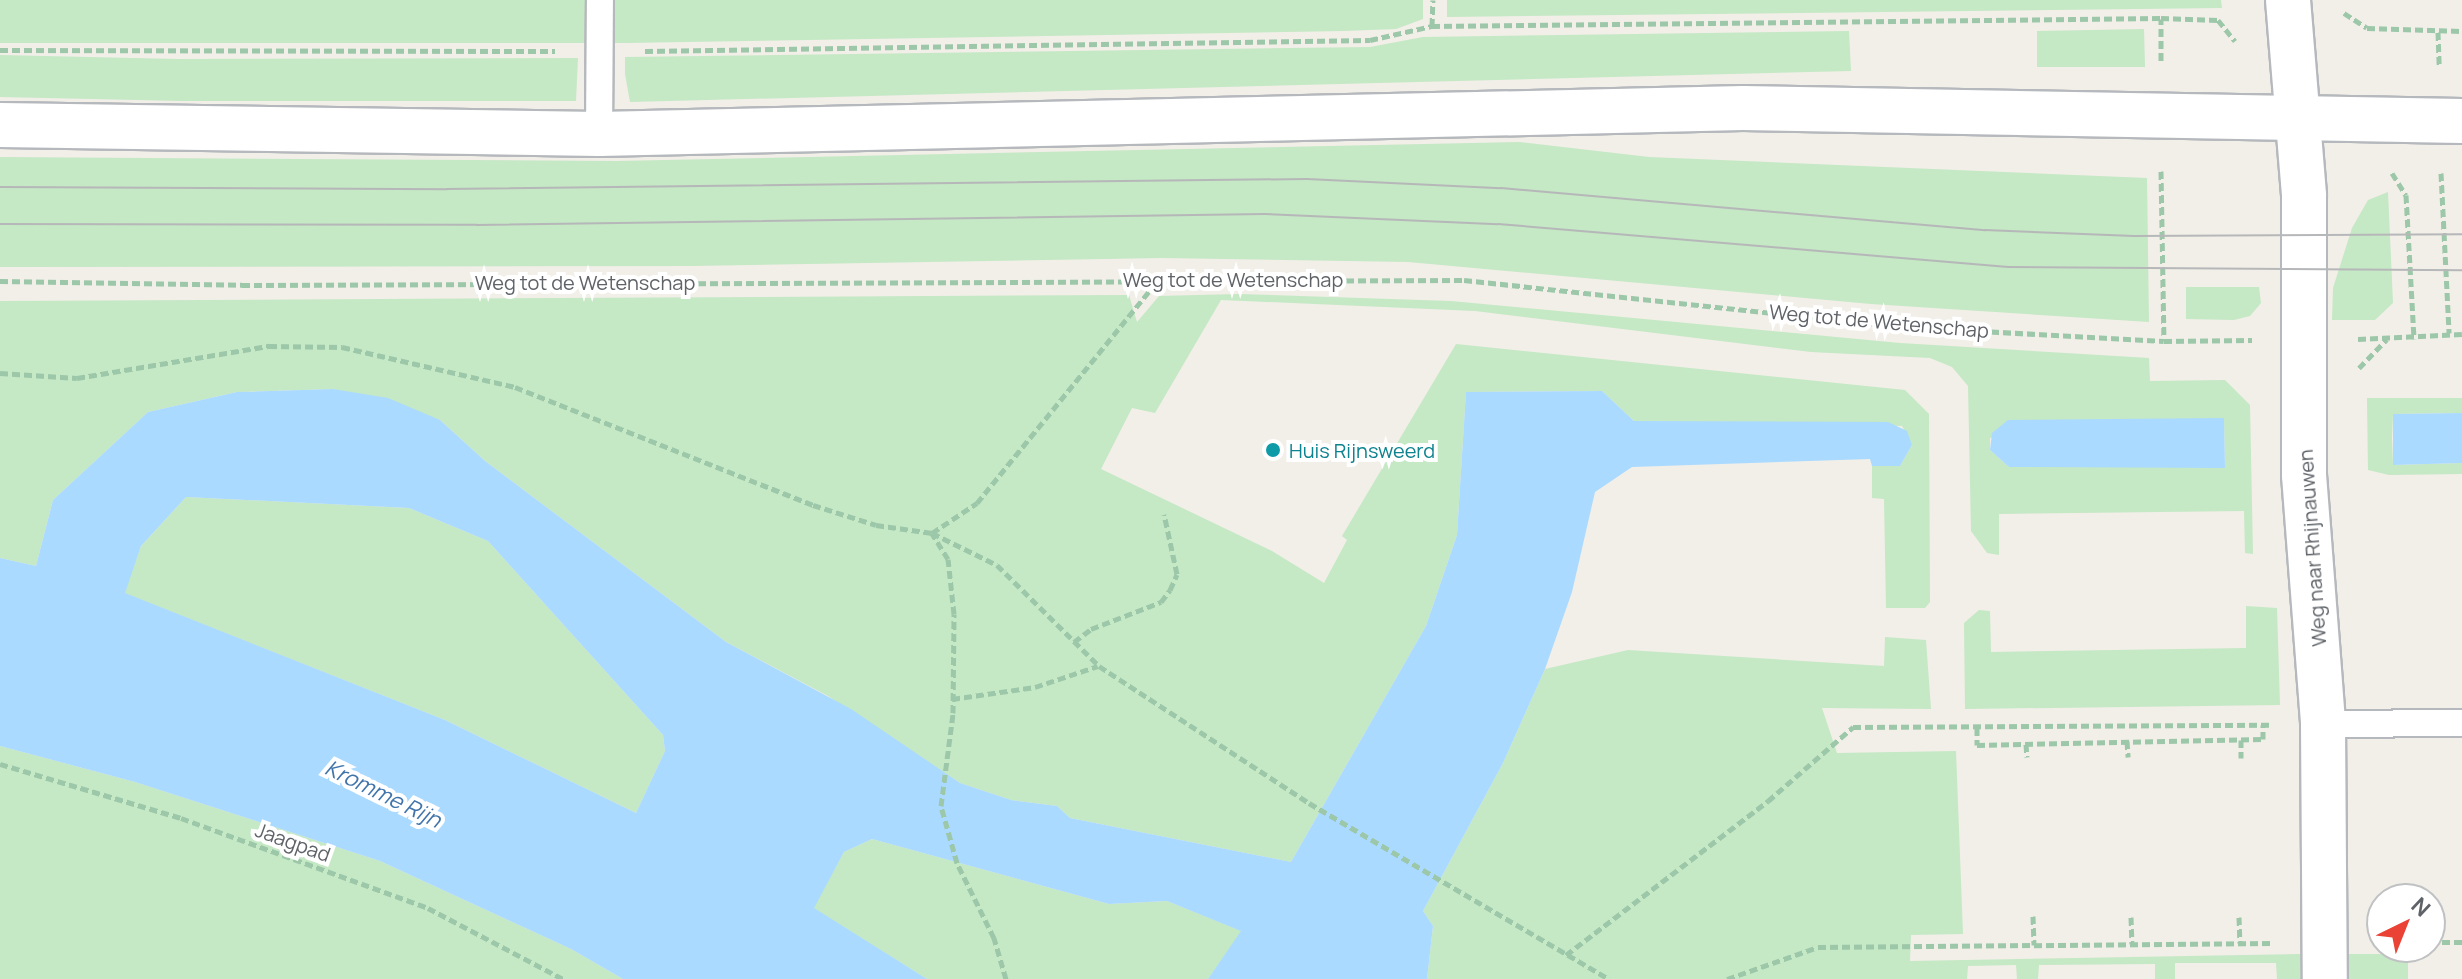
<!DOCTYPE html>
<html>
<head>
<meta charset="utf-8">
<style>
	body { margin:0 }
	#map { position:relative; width:2462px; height:979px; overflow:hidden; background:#f1efe8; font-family:Manrope,sans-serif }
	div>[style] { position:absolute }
	.green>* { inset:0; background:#c5e8c5 }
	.water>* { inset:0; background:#aadaff }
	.path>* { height:5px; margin-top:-2.5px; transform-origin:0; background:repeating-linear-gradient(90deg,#9cc7a9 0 8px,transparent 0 12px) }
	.roads { filter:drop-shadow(2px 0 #b5b8bc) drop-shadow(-2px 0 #b5b8bc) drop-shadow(0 2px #b5b8bc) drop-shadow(0 -2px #b5b8bc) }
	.service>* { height:26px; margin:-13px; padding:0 13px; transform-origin:13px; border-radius:13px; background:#fff }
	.minor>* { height:44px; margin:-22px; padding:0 22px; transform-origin:22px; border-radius:22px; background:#fff }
	.secondary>* { height:44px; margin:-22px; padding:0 22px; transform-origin:22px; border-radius:22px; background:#fff }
	.tram>* { height:2px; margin:-1px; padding:0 1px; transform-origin:1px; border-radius:1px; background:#b6b7b8 }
	.dots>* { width:22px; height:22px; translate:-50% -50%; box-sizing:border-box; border:4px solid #fff; border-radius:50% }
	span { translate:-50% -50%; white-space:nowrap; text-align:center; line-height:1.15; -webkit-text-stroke:8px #fff; paint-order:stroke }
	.street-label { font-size:20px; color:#5f6368 }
	.culture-label { font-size:20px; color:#0d838f }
	.left { translate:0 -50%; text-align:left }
	.water-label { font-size:22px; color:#4174aa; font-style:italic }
	.north { position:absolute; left:2366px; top:883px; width:80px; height:80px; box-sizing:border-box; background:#fff; border:2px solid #bfc1c3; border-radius:50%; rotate:43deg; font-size:22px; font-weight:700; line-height:32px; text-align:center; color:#5f6368 }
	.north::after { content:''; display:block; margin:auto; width:28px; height:36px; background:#ea4335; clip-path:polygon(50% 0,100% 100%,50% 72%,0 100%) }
</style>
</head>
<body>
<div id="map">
	<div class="green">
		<i style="clip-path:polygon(0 0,1423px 0,1423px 19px,1396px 29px,1344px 31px,626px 43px,0 43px)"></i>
		<i style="clip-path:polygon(1447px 0,2221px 0,2222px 8px,1447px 17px)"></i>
		<i style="clip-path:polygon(2144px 29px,2145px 67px,2037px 67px,2037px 31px)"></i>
		<i style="clip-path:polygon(1849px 31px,1851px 71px,630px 102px,625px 74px,625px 57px,1370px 47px,1423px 37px)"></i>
		<i style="clip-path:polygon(0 55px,177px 59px,578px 58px,576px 101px,182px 101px,0 97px)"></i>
		<i style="clip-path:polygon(1519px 142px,1649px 157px,2147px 178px,2149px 322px,1871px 304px,1408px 262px,1162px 258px,691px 266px,0 267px,0 157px,616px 161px)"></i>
		<i style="clip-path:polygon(2388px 192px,2393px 303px,2375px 320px,2332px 320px,2333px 288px,2352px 228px,2368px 200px)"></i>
		<i style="clip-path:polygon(2186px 287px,2259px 287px,2261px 303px,2250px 316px,2234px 320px,2186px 319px)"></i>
		<i style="clip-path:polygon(evenodd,1239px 294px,1451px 301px,1900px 343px,2149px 358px,2150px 381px,2225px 380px,2250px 405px,2253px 554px,2245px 553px,2244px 511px,1999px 514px,1999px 555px,1987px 553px,1971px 531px,1968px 386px,1952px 367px,1930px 358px,1811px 352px,1475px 311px,1221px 300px,1155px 413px,1132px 408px,1101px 469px,1272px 551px,1324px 583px,1347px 540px,1342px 536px,1456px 344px,1905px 390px,1929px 414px,1930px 602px,1925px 608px,1886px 608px,1884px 499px,1872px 498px,1872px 466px,1900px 466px,1912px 445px,1902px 426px,1634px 421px,1602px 391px,1466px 392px,1457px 535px,1426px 626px,1291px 862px,1070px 818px,1057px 806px,1011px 800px,960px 783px,828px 696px,726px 642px,485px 461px,440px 420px,333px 389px,237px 392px,148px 412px,53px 500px,36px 566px,0 558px,0 301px,1129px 295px,1137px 322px,1159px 296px,1239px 294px,2224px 418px,2225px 467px,2009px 467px,1990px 450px,1990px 438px,2224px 418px)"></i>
		<i style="clip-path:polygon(2367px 398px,2462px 398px,2462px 413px,2393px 414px,2392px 438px,2393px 465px,2462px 463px,2462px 474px,2389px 475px,2368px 470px)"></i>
		<i style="clip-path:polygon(186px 497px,409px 508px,488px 541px,663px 735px,665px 751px,636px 813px,445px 720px,124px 593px,141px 546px)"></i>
		<i style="clip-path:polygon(2246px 606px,2277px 608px,2280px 705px,1965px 709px,1964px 623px,1979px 610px,1990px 611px,1991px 652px,2246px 648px)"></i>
		<i style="clip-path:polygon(1885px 637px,1926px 640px,1931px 709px,1822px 708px,1837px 753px,1956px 751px,1963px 934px,1911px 935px,1910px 961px,2302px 954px,2303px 979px,2277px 979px,2276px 963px,2175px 963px,2175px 979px,2155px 979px,2155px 964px,2039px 965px,2038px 979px,2017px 979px,2016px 965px,1968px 966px,1967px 979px,1427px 979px,1433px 926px,1423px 911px,1503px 763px,1545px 669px,1628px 650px,1884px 666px)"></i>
		<i style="clip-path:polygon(0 746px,135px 782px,380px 861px,571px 949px,623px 979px,0 979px)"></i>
		<i style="clip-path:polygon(872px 839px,1109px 904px,1167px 901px,1242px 931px,1208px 979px,927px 979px,813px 908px,844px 852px)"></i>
		<i style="clip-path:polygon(2346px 954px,2408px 954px,2408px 979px,2347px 979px)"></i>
	</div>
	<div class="water">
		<i style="clip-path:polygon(evenodd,333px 389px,388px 398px,440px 420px,485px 461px,726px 642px,851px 709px,960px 783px,1011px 800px,1057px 806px,1070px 818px,1291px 862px,1426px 626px,1457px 535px,1466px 392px,1602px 391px,1634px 421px,1888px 422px,1907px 431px,1912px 445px,1900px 466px,1872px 466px,1870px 459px,1632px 467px,1595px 492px,1572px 592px,1545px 669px,1503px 763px,1423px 911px,1433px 926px,1427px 979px,1208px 979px,1241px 931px,1167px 901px,1109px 904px,872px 839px,844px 852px,814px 908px,927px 979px,623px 979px,571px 949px,380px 861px,135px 782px,0 746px,0 558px,36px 566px,53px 500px,148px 412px,237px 392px,333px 389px,186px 497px,409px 508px,488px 541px,663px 735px,665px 751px,636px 813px,445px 720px,125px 593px,141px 546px,186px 497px)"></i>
		<i style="clip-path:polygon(2462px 413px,2462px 463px,2393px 465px,2393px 414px)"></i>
		<i style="clip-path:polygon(2224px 418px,2225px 468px,2009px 467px,1990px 450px,1992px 433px,2008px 420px)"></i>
	</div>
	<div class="path">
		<i style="left:2344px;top:13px;width:27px;rotate:33deg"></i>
		<i style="left:2367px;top:28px;width:95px;rotate:1.8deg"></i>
		<i style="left:1432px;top:26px;width:26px;rotate:-88deg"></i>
		<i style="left:2438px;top:32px;width:35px;rotate:88deg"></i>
		<i style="left:0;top:50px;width:555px;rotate:0.1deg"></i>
		<i style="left:645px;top:51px;width:725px;rotate:-0.87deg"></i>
		<i style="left:1370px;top:40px;width:64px;rotate:-12.7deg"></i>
		<i style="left:1432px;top:26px;width:729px;rotate:-0.63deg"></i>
		<i style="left:2161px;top:18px;width:57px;rotate:2deg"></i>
		<i style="left:2218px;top:20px;width:27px;rotate:51deg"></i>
		<i style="left:2161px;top:61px;width:42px;rotate:-90deg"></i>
		<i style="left:2161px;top:171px;width:170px;rotate:89deg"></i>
		<i style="left:2392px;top:173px;width:26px;rotate:58deg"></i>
		<i style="left:2406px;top:195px;width:144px;rotate:86.8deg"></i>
		<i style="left:2441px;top:173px;width:160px;rotate:87.1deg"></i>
		<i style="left:0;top:281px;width:242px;rotate:0.9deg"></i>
		<i style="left:242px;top:285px;width:1222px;rotate:-0.23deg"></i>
		<i style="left:1464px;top:280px;width:445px;rotate:6.1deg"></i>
		<i style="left:1907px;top:327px;width:257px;rotate:3.1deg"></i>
		<i style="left:2164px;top:341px;width:88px;rotate:-0.7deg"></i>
		<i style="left:2358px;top:339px;width:104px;rotate:-2.8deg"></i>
		<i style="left:2359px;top:368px;width:40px;rotate:-46deg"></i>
		<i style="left:0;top:373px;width:77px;rotate:3.7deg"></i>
		<i style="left:77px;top:378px;width:195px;rotate:-9.5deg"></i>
		<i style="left:269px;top:346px;width:73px;rotate:0.8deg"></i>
		<i style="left:342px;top:347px;width:178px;rotate:13deg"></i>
		<i style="left:515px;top:387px;width:321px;rotate:21.6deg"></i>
		<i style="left:813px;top:505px;width:66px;rotate:17.6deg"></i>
		<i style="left:876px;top:525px;width:57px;rotate:8.1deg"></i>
		<i style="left:932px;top:533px;width:72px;rotate:26.2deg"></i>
		<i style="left:997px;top:565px;width:144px;rotate:44.7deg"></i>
		<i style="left:1099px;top:666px;width:251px;rotate:33.1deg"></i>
		<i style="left:1309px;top:803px;width:348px;rotate:30.4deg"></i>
		<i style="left:1074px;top:642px;width:21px;rotate:-37deg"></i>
		<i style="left:1091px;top:629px;width:75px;rotate:-21.1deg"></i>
		<i style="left:1161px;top:602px;width:15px;rotate:-53deg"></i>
		<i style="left:1170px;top:590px;width:17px;rotate:-66deg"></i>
		<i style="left:1177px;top:574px;width:61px;rotate:-102.2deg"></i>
		<i style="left:952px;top:699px;width:84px;rotate:-8.2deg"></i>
		<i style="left:1035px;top:687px;width:66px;rotate:-18.4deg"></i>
		<i style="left:1977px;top:727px;width:18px;rotate:90deg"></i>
		<i style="left:1977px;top:745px;width:286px;rotate:-1.2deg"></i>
		<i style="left:2263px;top:739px;width:14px;rotate:-90deg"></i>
		<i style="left:2241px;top:740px;width:18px;rotate:90deg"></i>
		<i style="left:2127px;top:741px;width:16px;rotate:86deg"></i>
		<i style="left:2026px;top:744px;width:13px;rotate:86deg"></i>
		<i style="left:0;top:764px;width:189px;rotate:16.6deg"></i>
		<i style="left:181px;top:818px;width:263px;rotate:20deg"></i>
		<i style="left:428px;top:908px;width:153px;rotate:27.7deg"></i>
		<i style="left:2033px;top:916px;width:29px;rotate:88deg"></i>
		<i style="left:2131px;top:917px;width:27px;rotate:88deg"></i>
		<i style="left:2239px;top:917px;width:26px;rotate:88deg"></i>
		<i style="left:2430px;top:942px;width:32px"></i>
		<i style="left:1566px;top:955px;width:254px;rotate:-37.3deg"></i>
		<i style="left:1768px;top:801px;width:113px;rotate:-41deg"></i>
		<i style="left:1853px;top:727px;width:417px;rotate:-0.3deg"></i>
		<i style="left:1006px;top:979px;width:43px;rotate:-106.3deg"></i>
		<i style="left:994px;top:938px;width:84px;rotate:-116.3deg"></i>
		<i style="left:957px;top:863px;width:59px;rotate:-105.7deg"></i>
		<i style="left:941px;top:806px;width:94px;rotate:-82.6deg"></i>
		<i style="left:953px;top:713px;width:99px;rotate:-89.4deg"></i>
		<i style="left:954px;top:614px;width:55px;rotate:-96.2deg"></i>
		<i style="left:948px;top:559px;width:31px;rotate:-122deg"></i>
		<i style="left:932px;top:533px;width:54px;rotate:-33.7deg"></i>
		<i style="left:977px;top:503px;width:289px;rotate:-50.9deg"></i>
		<i style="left:1727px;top:979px;width:96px;rotate:-19.4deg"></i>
		<i style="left:1818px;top:947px;width:455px;rotate:-0.5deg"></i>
	</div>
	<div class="roads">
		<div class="service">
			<i style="left:599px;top:134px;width:134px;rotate:-89.6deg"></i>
			<i style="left:2323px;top:724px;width:139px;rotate:-0.4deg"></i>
		</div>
		<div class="minor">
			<i style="left:2288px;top:0;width:197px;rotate:85.3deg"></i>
			<i style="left:2304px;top:196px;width:279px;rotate:90deg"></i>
			<i style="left:2304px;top:475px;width:250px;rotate:85.6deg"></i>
			<i style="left:2323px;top:724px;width:255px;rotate:89.6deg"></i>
		</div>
		<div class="secondary">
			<i style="left:0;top:125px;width:599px;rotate:0.86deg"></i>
			<i style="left:599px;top:134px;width:1144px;rotate:-1.3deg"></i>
			<i style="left:1743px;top:108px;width:719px;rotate:1.04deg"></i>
		</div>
	</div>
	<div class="tram">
		<i style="left:0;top:187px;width:447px;rotate:0.3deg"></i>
		<i style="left:447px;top:189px;width:860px;rotate:-0.67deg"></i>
		<i style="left:1307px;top:179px;width:194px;rotate:2.7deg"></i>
		<i style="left:1501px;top:188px;width:486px;rotate:5deg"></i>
		<i style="left:1985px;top:230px;width:149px;rotate:2.3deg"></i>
		<i style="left:2134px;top:236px;width:328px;rotate:-0.3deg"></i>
		<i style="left:0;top:224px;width:477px;rotate:0.1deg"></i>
		<i style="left:477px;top:225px;width:788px;rotate:-0.8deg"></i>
		<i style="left:1265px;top:214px;width:233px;rotate:2.5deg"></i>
		<i style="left:1498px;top:224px;width:512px;rotate:4.82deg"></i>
		<i style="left:2008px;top:267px;width:454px;rotate:0.4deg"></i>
	</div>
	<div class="dots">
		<i style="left:1273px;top:450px;background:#0f9aa8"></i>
	</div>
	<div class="street-label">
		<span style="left:1233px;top:279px">Weg tot de Wetenschap</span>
		<span style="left:585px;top:282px">Weg tot de Wetenschap</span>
		<span style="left:1879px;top:321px;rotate:5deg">Weg tot de Wetenschap</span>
		<span style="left:2312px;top:548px;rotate:-94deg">Weg naar Rhijnauwen</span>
		<span style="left:293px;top:842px;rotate:20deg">Jaagpad</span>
	</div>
	<div class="culture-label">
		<span class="left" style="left:1289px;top:450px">Huis Rijnsweerd</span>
	</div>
	<div class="water-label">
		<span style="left:383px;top:794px;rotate:26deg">Kromme Rijn</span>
	</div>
	<div class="north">N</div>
</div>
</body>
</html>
